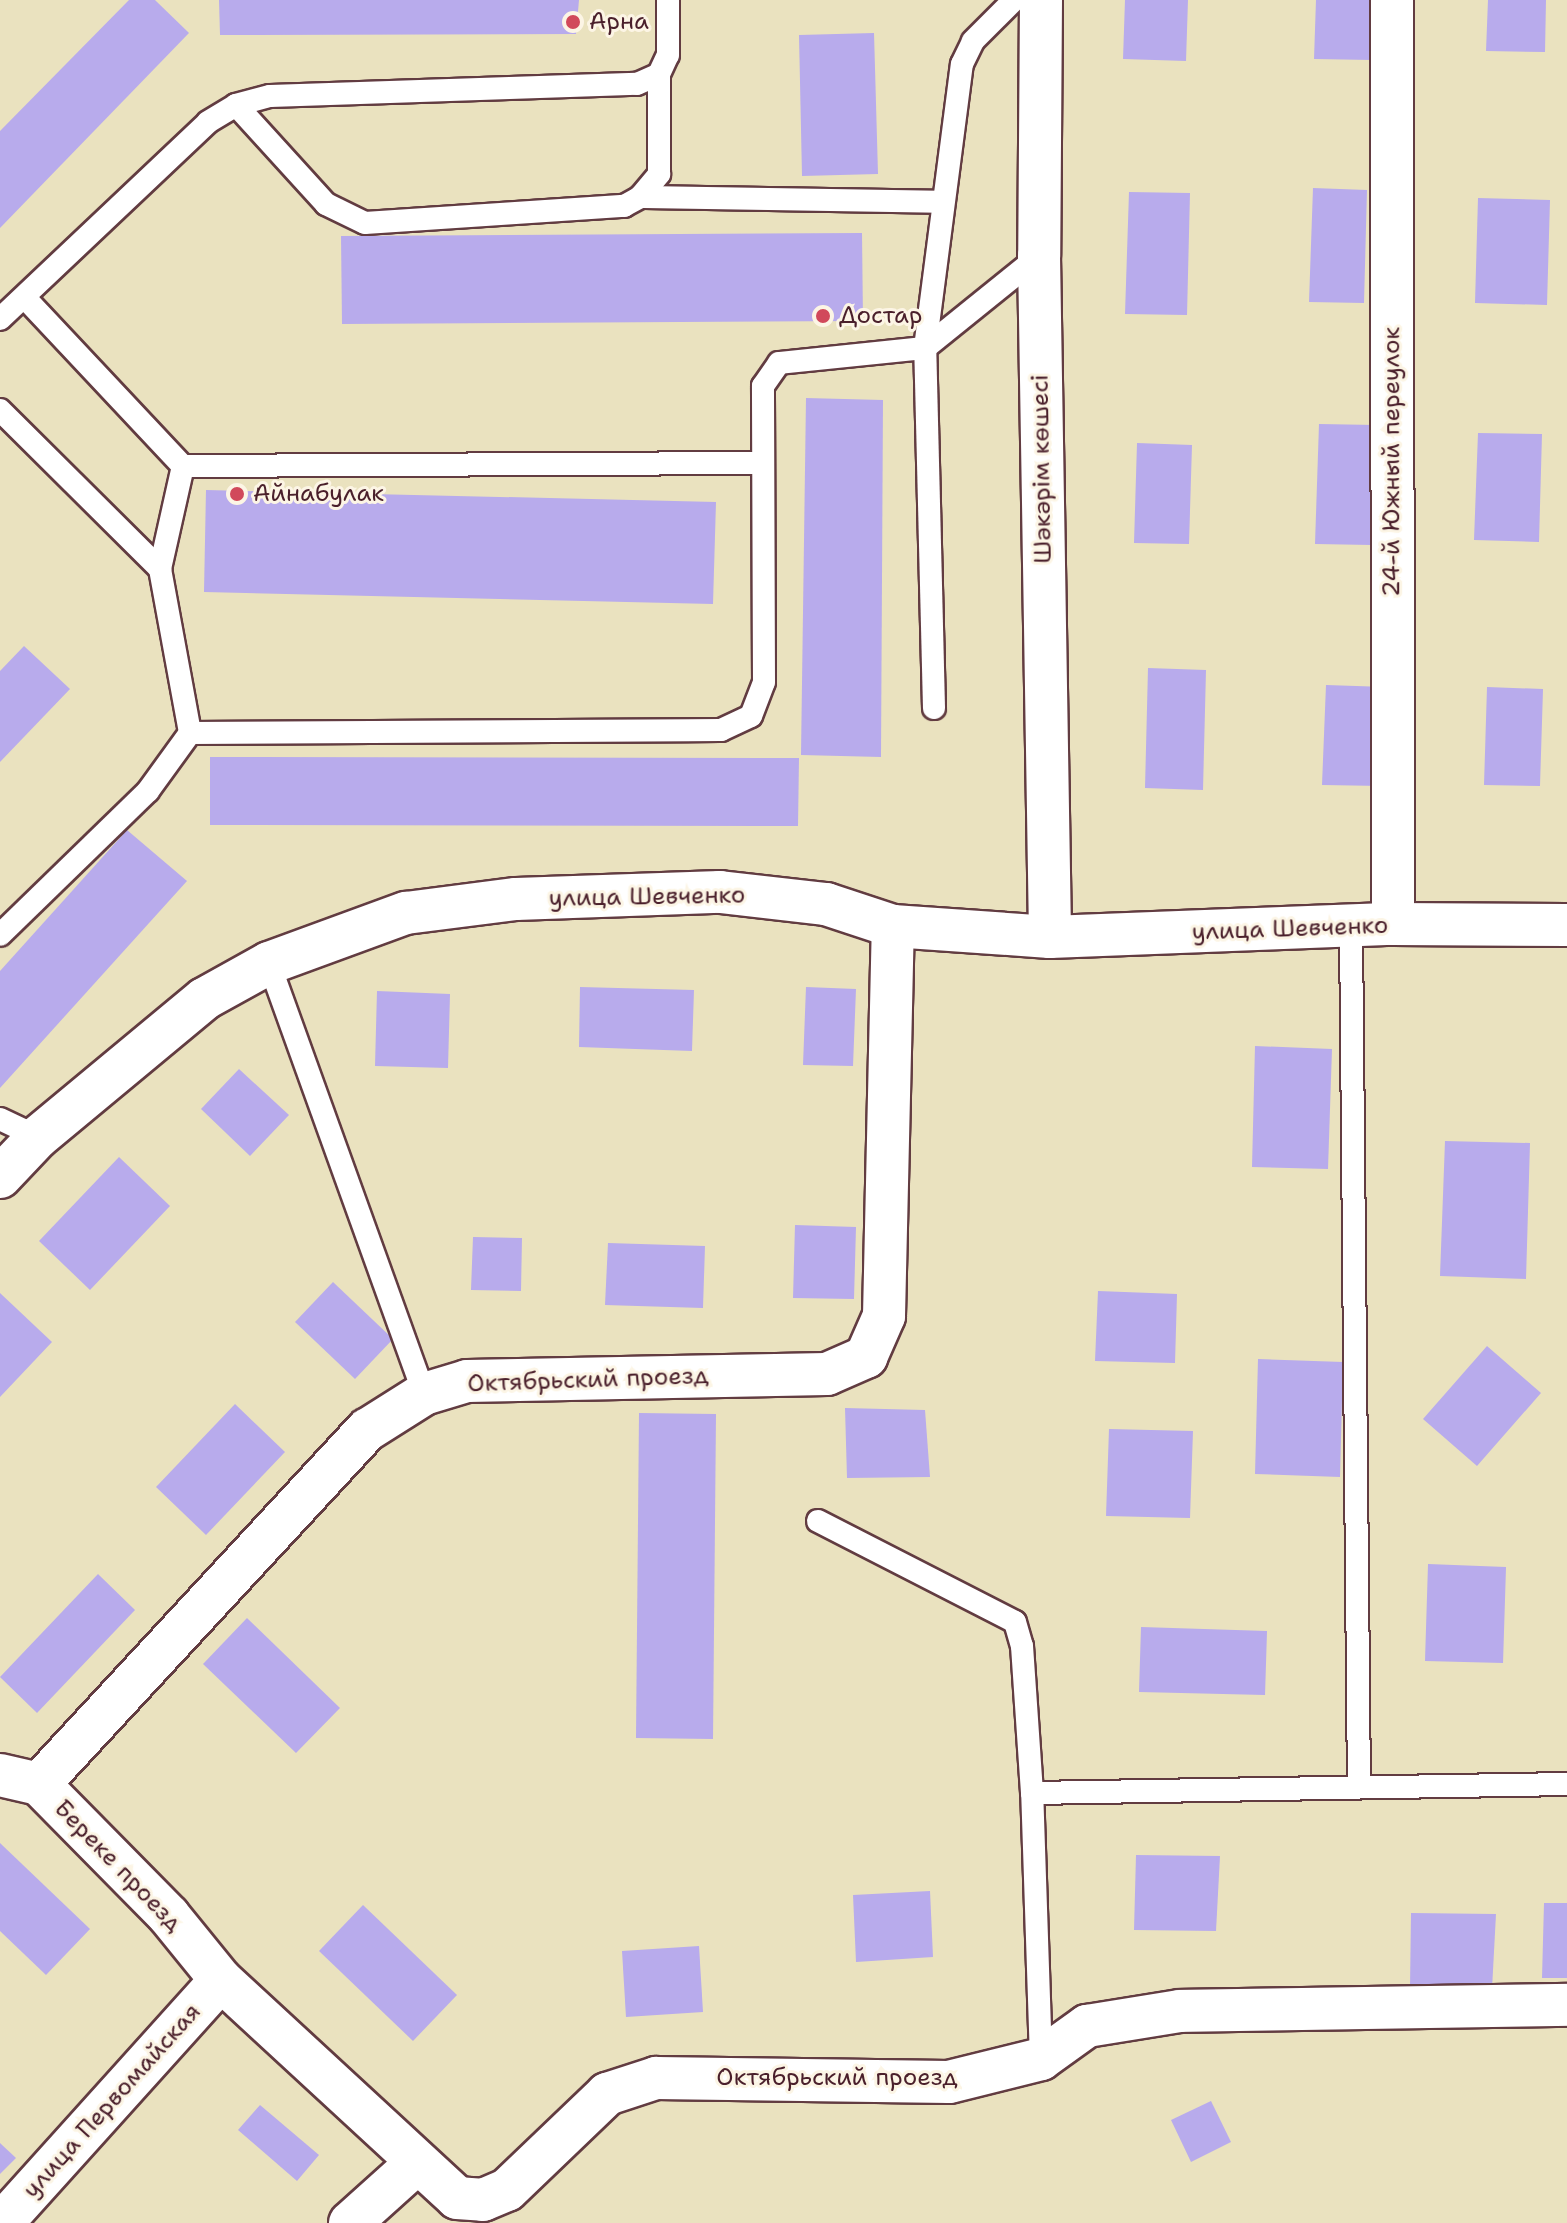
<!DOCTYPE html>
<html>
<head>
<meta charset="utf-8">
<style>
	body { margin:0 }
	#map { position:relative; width:1567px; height:2223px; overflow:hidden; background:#eae2bf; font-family:"Shantell Sans",sans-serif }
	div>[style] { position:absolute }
	.building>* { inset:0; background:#b8abec }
	.roads { filter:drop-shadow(2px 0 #623c41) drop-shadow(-2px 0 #623c41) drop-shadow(0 2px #623c41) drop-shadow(0 -2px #623c41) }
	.service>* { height:22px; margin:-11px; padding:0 11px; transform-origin:11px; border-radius:11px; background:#fff }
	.minor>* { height:42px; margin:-21px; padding:0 21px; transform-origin:21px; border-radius:21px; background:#fff }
	.dots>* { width:22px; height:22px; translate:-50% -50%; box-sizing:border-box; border:4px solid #fcf5e5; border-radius:50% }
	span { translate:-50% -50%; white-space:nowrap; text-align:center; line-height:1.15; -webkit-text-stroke:6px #fcf5e5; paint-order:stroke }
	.poi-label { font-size:24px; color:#4a1f2b }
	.left { translate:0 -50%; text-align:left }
	.street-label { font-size:24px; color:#4a1f2b }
</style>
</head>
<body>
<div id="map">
	<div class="building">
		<i style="clip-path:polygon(129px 0,155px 0,189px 33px,0 228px,0 131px)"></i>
		<i style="clip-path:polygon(219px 0,579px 0,576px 34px,220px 35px)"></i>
		<i style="clip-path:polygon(1125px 0,1188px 0,1186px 61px,1123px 59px)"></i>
		<i style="clip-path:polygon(1316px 0,1373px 0,1372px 60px,1314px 59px)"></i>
		<i style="clip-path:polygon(1488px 0,1546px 0,1545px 52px,1486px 51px)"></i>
		<i style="clip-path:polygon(874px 33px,878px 174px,802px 176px,799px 35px)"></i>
		<i style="clip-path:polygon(1313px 188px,1367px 190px,1364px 303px,1309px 302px)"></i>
		<i style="clip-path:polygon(1129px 192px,1190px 193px,1187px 315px,1125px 314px)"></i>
		<i style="clip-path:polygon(1478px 198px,1550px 200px,1547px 305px,1475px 303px)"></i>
		<i style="clip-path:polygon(862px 233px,863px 321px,342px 324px,341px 236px)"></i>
		<i style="clip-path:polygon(806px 398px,883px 400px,881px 757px,801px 755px)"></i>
		<i style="clip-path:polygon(1319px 424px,1376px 425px,1372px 545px,1315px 544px)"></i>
		<i style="clip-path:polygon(1478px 433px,1542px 434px,1539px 542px,1474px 540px)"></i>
		<i style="clip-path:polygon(1137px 443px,1192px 445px,1189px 544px,1134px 543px)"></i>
		<i style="clip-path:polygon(206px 490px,716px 502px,713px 604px,204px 592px)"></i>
		<i style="clip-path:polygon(24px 646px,70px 689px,0 762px,0 671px)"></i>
		<i style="clip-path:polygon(1148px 668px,1206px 670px,1203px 790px,1145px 788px)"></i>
		<i style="clip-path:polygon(1326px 685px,1386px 687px,1383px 786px,1322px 785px)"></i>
		<i style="clip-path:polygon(1487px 687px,1543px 689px,1540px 786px,1484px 785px)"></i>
		<i style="clip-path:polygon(210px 757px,799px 758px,798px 826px,210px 825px)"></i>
		<i style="clip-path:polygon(127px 830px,187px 881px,0 1088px,0 971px)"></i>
		<i style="clip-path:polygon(580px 987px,694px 990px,692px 1051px,579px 1047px)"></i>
		<i style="clip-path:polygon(806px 987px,856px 989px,853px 1066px,803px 1065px)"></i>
		<i style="clip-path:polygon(377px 991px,450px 994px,448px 1068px,375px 1066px)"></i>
		<i style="clip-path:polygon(1255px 1046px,1332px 1049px,1328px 1169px,1252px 1167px)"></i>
		<i style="clip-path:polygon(239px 1069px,289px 1115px,250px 1156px,201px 1109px)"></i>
		<i style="clip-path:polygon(1445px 1141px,1530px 1143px,1526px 1279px,1440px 1276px)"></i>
		<i style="clip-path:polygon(119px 1157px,170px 1206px,90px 1290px,39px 1241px)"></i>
		<i style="clip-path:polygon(795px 1225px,856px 1227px,854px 1299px,793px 1298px)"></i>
		<i style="clip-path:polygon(473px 1237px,522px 1238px,521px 1291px,471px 1290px)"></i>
		<i style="clip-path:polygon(608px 1243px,705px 1246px,703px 1308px,605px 1305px)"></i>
		<i style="clip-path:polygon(333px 1282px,393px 1339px,355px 1379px,295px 1322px)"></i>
		<i style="clip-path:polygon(1098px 1291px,1177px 1294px,1175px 1363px,1095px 1361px)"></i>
		<i style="clip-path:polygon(0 1293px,52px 1342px,0 1397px)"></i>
		<i style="clip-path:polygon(1487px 1346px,1541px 1393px,1477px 1466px,1423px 1419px)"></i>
		<i style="clip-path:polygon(1258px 1359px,1343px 1362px,1340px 1477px,1255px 1474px)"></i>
		<i style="clip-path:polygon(235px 1404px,285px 1452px,206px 1535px,156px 1487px)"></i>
		<i style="clip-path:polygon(845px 1408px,925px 1410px,930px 1477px,847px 1478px)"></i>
		<i style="clip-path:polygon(639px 1413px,716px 1414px,713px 1739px,636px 1738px)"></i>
		<i style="clip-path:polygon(1109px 1429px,1193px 1431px,1190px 1518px,1106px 1516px)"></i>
		<i style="clip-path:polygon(1428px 1564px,1506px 1567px,1503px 1663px,1425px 1661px)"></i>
		<i style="clip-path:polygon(98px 1574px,135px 1610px,37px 1713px,0 1677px)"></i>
		<i style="clip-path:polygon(247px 1618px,340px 1708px,296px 1753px,203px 1664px)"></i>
		<i style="clip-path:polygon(1141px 1627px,1267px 1631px,1265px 1695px,1139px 1692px)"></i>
		<i style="clip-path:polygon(0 1843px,90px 1929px,46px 1975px,0 1931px)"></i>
		<i style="clip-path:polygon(1136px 1855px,1220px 1856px,1216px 1931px,1134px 1930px)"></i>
		<i style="clip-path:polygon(930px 1891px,933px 1957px,856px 1962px,853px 1895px)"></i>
		<i style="clip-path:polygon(1544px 1903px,1567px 1903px,1567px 1978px,1542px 1978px)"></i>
		<i style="clip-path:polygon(363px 1905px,457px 1995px,413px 2041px,319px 1951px)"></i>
		<i style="clip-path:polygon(1411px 1913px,1496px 1914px,1492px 1989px,1410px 1988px)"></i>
		<i style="clip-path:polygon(699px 1946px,703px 2012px,626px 2017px,622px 1951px)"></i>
		<i style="clip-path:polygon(1211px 2101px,1231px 2142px,1191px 2162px,1171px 2120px)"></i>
		<i style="clip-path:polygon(260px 2105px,319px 2155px,297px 2181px,238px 2130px)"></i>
		<i style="clip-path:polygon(0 2143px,16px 2158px,0 2174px)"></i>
	</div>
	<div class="roads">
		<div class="service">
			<i style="left:236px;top:105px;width:134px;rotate:47.7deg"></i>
			<i style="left:326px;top:204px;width:43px;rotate:26deg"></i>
			<i style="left:365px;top:223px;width:260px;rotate:-3.8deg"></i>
			<i style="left:624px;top:206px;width:18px;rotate:-29deg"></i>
			<i style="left:640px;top:197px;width:30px;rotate:-50deg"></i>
			<i style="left:659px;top:174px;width:100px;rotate:-90deg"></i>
			<i style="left:640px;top:197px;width:303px;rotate:0.9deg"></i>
			<i style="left:26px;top:299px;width:229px;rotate:46.8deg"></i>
			<i style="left:183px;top:466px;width:106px;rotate:102.6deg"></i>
			<i style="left:0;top:319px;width:286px;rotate:-43.4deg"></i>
			<i style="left:208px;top:122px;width:33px;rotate:-31deg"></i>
			<i style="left:236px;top:105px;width:35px;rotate:-15deg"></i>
			<i style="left:270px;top:96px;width:367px;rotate:-1.9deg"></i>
			<i style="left:637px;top:84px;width:24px;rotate:-24deg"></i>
			<i style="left:659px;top:74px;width:21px;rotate:-65deg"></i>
			<i style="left:668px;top:55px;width:55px;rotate:-90deg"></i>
			<i style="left:0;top:410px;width:226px;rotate:44.8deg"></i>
			<i style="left:160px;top:569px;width:167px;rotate:79.6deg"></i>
			<i style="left:190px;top:733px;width:72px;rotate:125.9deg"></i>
			<i style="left:148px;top:791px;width:206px;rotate:135.8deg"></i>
			<i style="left:183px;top:466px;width:577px;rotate:-0.3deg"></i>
			<i style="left:934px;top:708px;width:360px;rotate:-91.4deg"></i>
			<i style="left:925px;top:348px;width:286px;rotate:-82.6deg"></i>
			<i style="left:962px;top:64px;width:25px;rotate:-64deg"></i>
			<i style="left:973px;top:41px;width:58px;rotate:-45deg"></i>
			<i style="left:190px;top:733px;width:531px;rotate:-0.32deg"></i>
			<i style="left:721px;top:730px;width:33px;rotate:-25deg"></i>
			<i style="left:751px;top:716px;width:36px;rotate:-69deg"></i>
			<i style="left:764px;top:682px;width:296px;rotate:-90.2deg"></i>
			<i style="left:763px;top:386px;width:28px;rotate:-55deg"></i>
			<i style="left:779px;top:363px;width:147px;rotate:-5.9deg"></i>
			<i style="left:925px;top:348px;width:146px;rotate:-38.9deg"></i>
			<i style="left:1351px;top:927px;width:857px;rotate:89.47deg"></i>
			<i style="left:269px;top:963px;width:458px;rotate:70.2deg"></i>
			<i style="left:0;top:1119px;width:42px;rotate:25.3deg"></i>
			<i style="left:818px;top:1521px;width:221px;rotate:27.1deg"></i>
			<i style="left:1015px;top:1622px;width:25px;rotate:74deg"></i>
			<i style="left:1022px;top:1646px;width:147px;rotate:86.1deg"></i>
			<i style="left:1041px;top:2059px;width:266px;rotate:-91.9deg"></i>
			<i style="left:1032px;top:1793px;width:535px;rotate:-0.96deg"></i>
		</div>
		<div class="minor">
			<i style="left:1041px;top:0;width:256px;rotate:90.4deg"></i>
			<i style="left:1039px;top:256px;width:681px;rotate:89.07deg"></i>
			<i style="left:1392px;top:0;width:924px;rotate:89.94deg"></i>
			<i style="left:0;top:1177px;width:55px;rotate:-46.5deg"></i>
			<i style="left:38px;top:1137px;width:216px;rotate:-39.7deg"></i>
			<i style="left:204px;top:999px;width:74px;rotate:-29deg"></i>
			<i style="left:269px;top:963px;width:146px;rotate:-20.1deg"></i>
			<i style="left:406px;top:913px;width:111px;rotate:-7.3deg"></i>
			<i style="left:516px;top:899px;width:204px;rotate:-2deg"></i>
			<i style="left:720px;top:892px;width:107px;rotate:6.5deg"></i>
			<i style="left:826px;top:904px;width:71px;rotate:18.2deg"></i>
			<i style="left:893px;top:926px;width:157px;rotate:4deg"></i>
			<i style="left:1050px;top:937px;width:343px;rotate:-2.2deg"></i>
			<i style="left:1393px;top:924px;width:174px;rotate:0.3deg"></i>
			<i style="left:0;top:1775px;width:40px;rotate:13deg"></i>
			<i style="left:39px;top:1784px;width:185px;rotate:45.4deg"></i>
			<i style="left:169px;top:1916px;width:82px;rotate:50.9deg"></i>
			<i style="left:221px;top:1980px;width:321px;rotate:42.7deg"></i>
			<i style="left:457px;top:2198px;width:26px;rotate:4deg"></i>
			<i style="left:483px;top:2200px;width:26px;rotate:-23deg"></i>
			<i style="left:507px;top:2190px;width:139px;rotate:-43.8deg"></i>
			<i style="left:607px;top:2094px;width:52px;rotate:-18.1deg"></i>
			<i style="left:656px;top:2078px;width:293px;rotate:0.8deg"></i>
			<i style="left:949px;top:2082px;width:95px;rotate:-14deg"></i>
			<i style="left:1041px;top:2059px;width:57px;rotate:-35.7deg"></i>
			<i style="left:1087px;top:2026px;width:94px;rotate:-9.2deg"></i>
			<i style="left:1180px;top:2011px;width:387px;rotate:-0.9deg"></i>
			<i style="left:39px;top:1784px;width:483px;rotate:-47.2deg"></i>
			<i style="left:367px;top:1430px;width:67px;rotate:-32.3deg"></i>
			<i style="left:424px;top:1394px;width:45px;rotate:-16.8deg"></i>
			<i style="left:467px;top:1381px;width:360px;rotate:-1.1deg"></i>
			<i style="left:827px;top:1374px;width:43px;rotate:-23.6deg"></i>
			<i style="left:866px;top:1357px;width:45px;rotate:-66.3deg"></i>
			<i style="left:884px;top:1316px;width:390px;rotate:-88.7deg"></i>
			<i style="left:2px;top:2223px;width:327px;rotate:-48deg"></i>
			<i style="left:350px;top:2223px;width:91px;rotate:-41.9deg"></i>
		</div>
	</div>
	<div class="dots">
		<i style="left:573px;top:22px;background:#d1495b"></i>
		<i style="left:823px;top:316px;background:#d1495b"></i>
		<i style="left:237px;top:494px;background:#d1495b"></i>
	</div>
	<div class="poi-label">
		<span class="left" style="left:589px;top:22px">Арна</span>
		<span class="left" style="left:839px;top:316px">Достар</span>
		<span class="left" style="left:253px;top:494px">Айнабулак</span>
	</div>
	<div class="street-label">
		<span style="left:1392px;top:462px;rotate:-90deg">24-й Южный переулок</span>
		<span style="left:1042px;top:469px;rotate:-91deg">Шәкәрім көшесі</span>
		<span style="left:647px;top:897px;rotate:-1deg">улица Шевченко</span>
		<span style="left:1290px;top:929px;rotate:-2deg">улица Шевченко</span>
		<span style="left:588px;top:1380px;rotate:-2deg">Октябрьский проезд</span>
		<span style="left:118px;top:1866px;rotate:46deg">Береке проезд</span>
		<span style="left:837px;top:2078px">Октябрьский проезд</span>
		<span style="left:112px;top:2101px;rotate:-48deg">улица Первомайская</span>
	</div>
</div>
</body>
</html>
